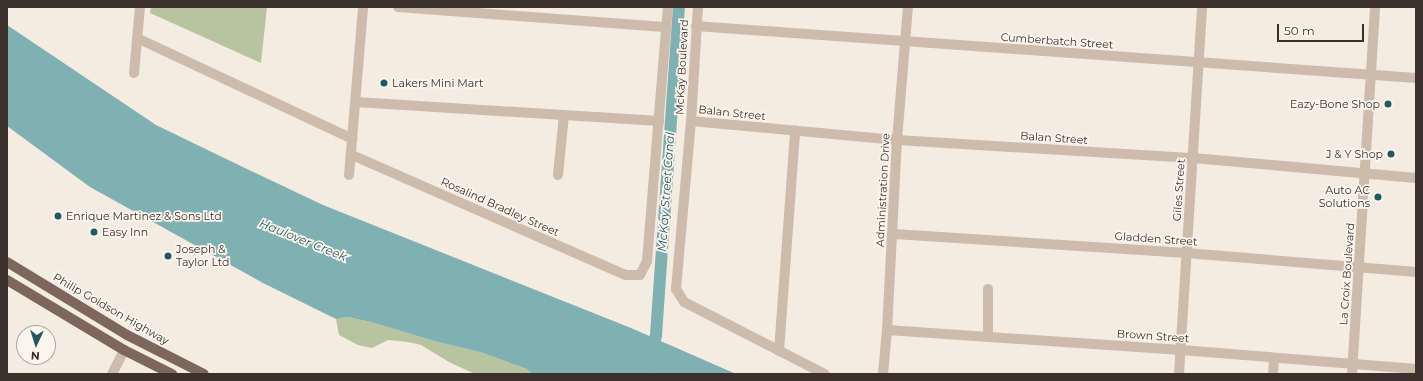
<!DOCTYPE html>
<html>
<head>
<meta charset="utf-8">
<style>
	body { margin:0 }
	#map { position:relative; width:1423px; height:381px; overflow:hidden; background:#f4ebe1; font-family:Montserrat,sans-serif }
	div>[style] { position:absolute }
	.green>* { inset:0; background:#b8c4a0 }
	.water>* { inset:0; background:#7fb0b2 }
	.canal>* { height:12px; margin:-6px; padding:0 6px; transform-origin:6px; border-radius:6px; background:#7fb0b2 }
	.minor>* { height:10px; margin:-5px; padding:0 5px; transform-origin:5px; border-radius:5px; background:#cdbbac }
	.major>* { height:10px; margin:-5px; padding:0 5px; transform-origin:5px; border-radius:5px; background:#7d675c }
	.dots>* { width:11px; height:11px; translate:-50% -50%; box-sizing:border-box; border:2px solid #fbf5ee; border-radius:50% }
	span { translate:-50% -50%; white-space:nowrap; text-align:center; line-height:1.15; -webkit-text-stroke:3.5px #fbf5ee; paint-order:stroke }
	.street-label { font-size:11px; color:#3b302b }
	.poi-label { font-size:11px; color:#3b302b }
	.left { translate:0 -50%; text-align:left }
	.right { translate:-100% -50%; text-align:right }
	.water-label { font-size:12px; color:#1f5a5e; font-style:italic }
	.frame { position:absolute; inset:0; border:8px solid #3b302b; pointer-events:none }
	.north { position:absolute; left:16px; top:325px; width:40px; height:40px; box-sizing:border-box; background:#fbf5ee; border:1px solid #aea6a0; border-radius:50%; rotate:184deg; font-size:11px; font-weight:700; line-height:16px; text-align:center; color:#3b302b }
	.north::after { content:''; display:block; margin:auto; width:14px; height:18px; background:#1f5a5e; clip-path:polygon(50% 0,100% 100%,50% 72%,0 100%) }
	.scale { position:absolute; left:1277px; top:24px; width:87px; height:18px; box-sizing:border-box; border:2px solid #3b302b; border-top:0; padding-left:5px; font-size:12px; line-height:14px; white-space:nowrap; color:#3b302b; -webkit-text-stroke:3px #fbf5ee; paint-order:stroke }
</style>
</head>
<body>
<div id="map">
	<div class="green">
		<i style="clip-path:polygon(151px 7px,267px 7px,261px 63px,150px 13px)"></i>
		<i style="clip-path:polygon(348px 317px,371px 322px,434px 341px,480px 352px,527px 369px,532px 374px,475px 374px,449px 362px,421px 345px,408px 342px,388px 340px,372px 348px,358px 345px,339px 335px,336px 319px)"></i>
	</div>
	<div class="water">
		<i style="clip-path:polygon(7px 25px,156px 125px,249px 170px,323px 205px,631px 328px,736px 374px,532px 374px,527px 369px,480px 352px,434px 341px,371px 322px,348px 317px,336px 319px,263px 283px,90px 187px,7px 126px)"></i>
	</div>
	<div class="canal">
		<i style="left:640px;top:374px;width:32px;rotate:-64deg"></i>
		<i style="left:654px;top:345px;width:10px;rotate:-79deg"></i>
		<i style="left:656px;top:335px;width:329px;rotate:-86deg"></i>
	</div>
	<div class="minor">
		<i style="left:398px;top:7px;width:270px;rotate:4.3deg"></i>
		<i style="left:698px;top:7px;width:114px;rotate:93.5deg"></i>
		<i style="left:691px;top:121px;width:169px;rotate:95.1deg"></i>
		<i style="left:676px;top:289px;width:15px;rotate:58deg"></i>
		<i style="left:684px;top:302px;width:158px;rotate:27.1deg"></i>
		<i style="left:696px;top:26px;width:722px;rotate:4.13deg"></i>
		<i style="left:137px;top:38px;width:238px;rotate:25.1deg"></i>
		<i style="left:134px;top:73px;width:66px;rotate:-84.8deg"></i>
		<i style="left:356px;top:102px;width:304px;rotate:3.6deg"></i>
		<i style="left:691px;top:121px;width:207px;rotate:5.3deg"></i>
		<i style="left:897px;top:140px;width:297px;rotate:3.5deg"></i>
		<i style="left:1193px;top:158px;width:224px;rotate:5.1deg"></i>
		<i style="left:352px;top:155px;width:299px;rotate:23.7deg"></i>
		<i style="left:626px;top:275px;width:14px"></i>
		<i style="left:640px;top:275px;width:16px;rotate:-63deg"></i>
		<i style="left:647px;top:261px;width:255px;rotate:-85.3deg"></i>
		<i style="left:349px;top:175px;width:169px;rotate:-85.2deg"></i>
		<i style="left:558px;top:175px;width:60px;rotate:-84.3deg"></i>
		<i style="left:894px;top:234px;width:293px;rotate:3.7deg"></i>
		<i style="left:1186px;top:253px;width:231px;rotate:4.7deg"></i>
		<i style="left:887px;top:330px;width:295px;rotate:3.9deg"></i>
		<i style="left:1181px;top:350px;width:236px;rotate:4.6deg"></i>
		<i style="left:988px;top:337px;width:48px;rotate:-90deg"></i>
		<i style="left:779px;top:351px;width:221px;rotate:-85.8deg"></i>
		<i style="left:112px;top:374px;width:27px;rotate:-63deg"></i>
		<i style="left:883px;top:374px;width:44px;rotate:-84.8deg"></i>
		<i style="left:887px;top:330px;width:190px;rotate:-87deg"></i>
		<i style="left:897px;top:140px;width:133px;rotate:-85.3deg"></i>
		<i style="left:1179px;top:374px;width:368px;rotate:-86.4deg"></i>
		<i style="left:1273px;top:374px;width:16px;rotate:-86deg"></i>
		<i style="left:1352px;top:374px;width:368px;rotate:-86.4deg"></i>
	</div>
	<div class="major">
		<i style="left:7px;top:262px;width:140px;rotate:31.3deg"></i>
		<i style="left:127px;top:335px;width:86px;rotate:26.9deg"></i>
		<i style="left:7px;top:280px;width:136px;rotate:30.9deg"></i>
		<i style="left:124px;top:350px;width:54px;rotate:26.6deg"></i>
	</div>
	<div class="dots">
		<i style="left:384px;top:83px;background:#1f5a5e"></i>
		<i style="left:1388px;top:104px;background:#1f5a5e"></i>
		<i style="left:1391px;top:154px;background:#1f5a5e"></i>
		<i style="left:1378px;top:197px;background:#1f5a5e"></i>
		<i style="left:58px;top:216px;background:#1f5a5e"></i>
		<i style="left:94px;top:232px;background:#1f5a5e"></i>
		<i style="left:168px;top:256px;background:#1f5a5e"></i>
	</div>
	<div class="street-label">
		<span style="left:1057px;top:41px;rotate:4deg">Cumberbatch Street</span>
		<span style="left:682px;top:67px;rotate:-87deg">McKay Boulevard</span>
		<span style="left:732px;top:113px;rotate:6deg">Balan Street</span>
		<span style="left:1054px;top:138px;rotate:4deg">Balan Street</span>
		<span style="left:883px;top:190px;rotate:-87deg">Administration Drive</span>
		<span style="left:1179px;top:190px;rotate:-86deg">Giles Street</span>
		<span style="left:500px;top:207px;rotate:24deg">Rosalind Bradley Street</span>
		<span style="left:1156px;top:239px;rotate:4deg">Gladden Street</span>
		<span style="left:1347px;top:274px;rotate:-86deg">La Croix Boulevard</span>
		<span style="left:111px;top:309px;rotate:30deg">Philip Goldson Highway</span>
		<span style="left:1153px;top:336px;rotate:4deg">Brown Street</span>
	</div>
	<div class="poi-label">
		<span class="left" style="left:392px;top:83px">Lakers Mini Mart</span>
		<span class="right" style="left:1380px;top:104px">Eazy-Bone Shop</span>
		<span class="right" style="left:1383px;top:154px">J &amp; Y Shop</span>
		<span class="right" style="left:1370px;top:197px">Auto AC<br>Solutions</span>
		<span class="left" style="left:66px;top:216px">Enrique Martinez &amp; Sons Ltd</span>
		<span class="left" style="left:102px;top:232px">Easy Inn</span>
		<span class="left" style="left:176px;top:256px">Joseph &amp;<br>Taylor Ltd</span>
	</div>
	<div class="water-label">
		<span style="left:666px;top:192px;rotate:-86deg">McKay Street Canal</span>
		<span style="left:303px;top:240px;rotate:22deg">Haulover Creek</span>
	</div>
	<div class="frame"></div>
	<div class="north">N</div>
	<div class="scale">50 m</div>
</div>
</body>
</html>
